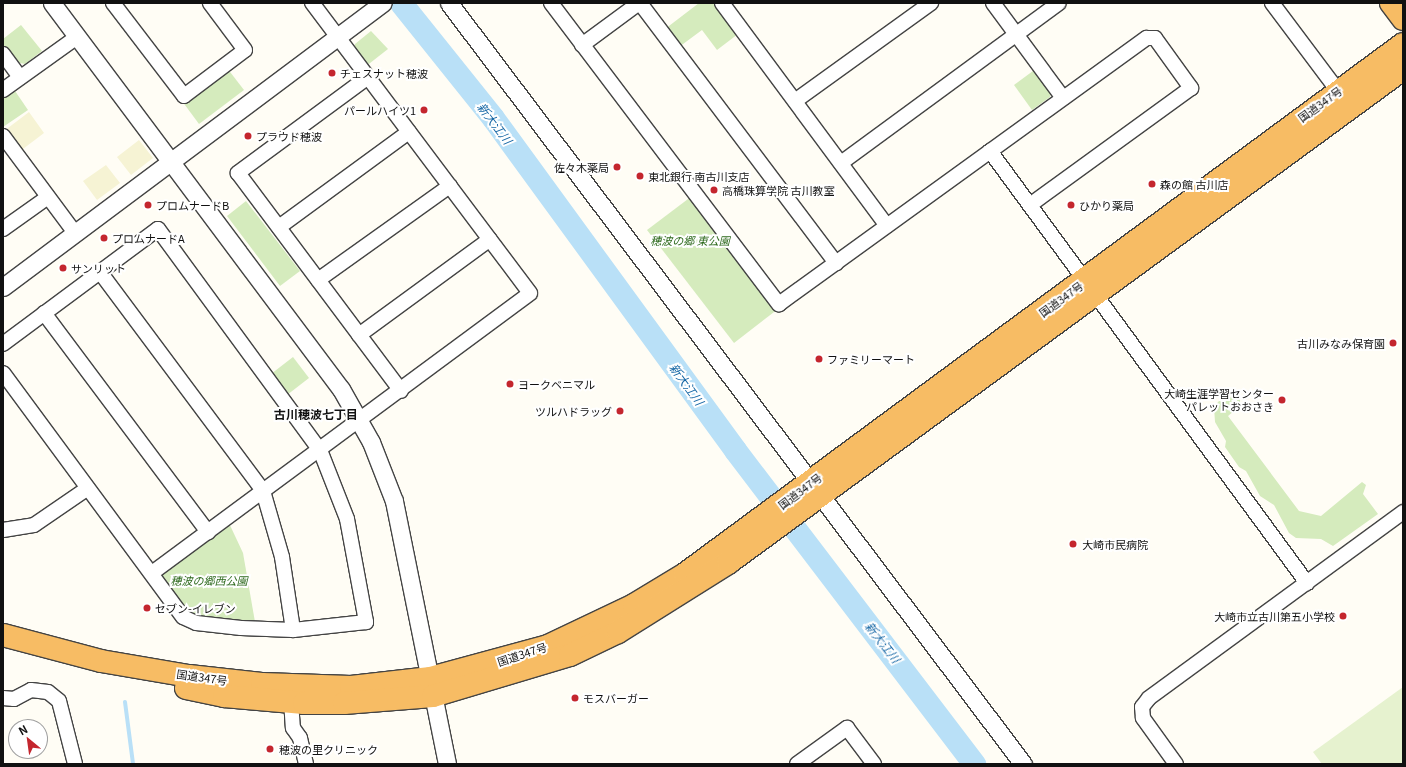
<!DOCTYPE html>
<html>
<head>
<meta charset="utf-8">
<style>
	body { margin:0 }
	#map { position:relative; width:1406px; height:767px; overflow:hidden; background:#fffdf5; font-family:Georgia,"Noto Sans JP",serif }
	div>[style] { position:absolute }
	.farmland>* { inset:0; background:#f6f3d4 }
	.green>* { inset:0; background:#d5ebbd }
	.pitch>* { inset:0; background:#e6f2cf }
	.stream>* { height:4px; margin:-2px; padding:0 2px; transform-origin:2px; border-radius:2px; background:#b9e0f7 }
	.river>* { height:23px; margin:-11.5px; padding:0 11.5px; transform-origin:11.5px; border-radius:11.5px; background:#b9e0f7 }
	.roads { filter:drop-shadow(1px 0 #444) drop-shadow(-1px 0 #444) drop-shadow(0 1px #444) drop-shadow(0 -1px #444) }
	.minor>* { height:14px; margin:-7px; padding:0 7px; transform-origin:7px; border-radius:7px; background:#fff }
	.tertiary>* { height:17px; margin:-8.5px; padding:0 8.5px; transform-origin:8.5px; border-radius:8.5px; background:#fff }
	.trunk>* { height:22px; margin:-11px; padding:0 11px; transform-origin:11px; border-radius:11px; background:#f7bc64 }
	.dots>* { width:11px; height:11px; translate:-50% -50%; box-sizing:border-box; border:2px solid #fff; border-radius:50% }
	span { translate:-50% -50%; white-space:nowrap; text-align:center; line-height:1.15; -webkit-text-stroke:4px #fff; paint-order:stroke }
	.poi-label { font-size:11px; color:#111 }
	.left { translate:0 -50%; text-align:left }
	.right { translate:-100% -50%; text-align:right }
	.street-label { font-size:11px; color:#111 }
	.park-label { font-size:11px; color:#2f6b1f; font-style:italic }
	.water-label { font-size:12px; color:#1768a6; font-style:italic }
	.neighbourhood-label { font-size:12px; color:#111; font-weight:700 }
	.frame { position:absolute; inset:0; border:4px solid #111; pointer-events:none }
	.north { position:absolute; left:8px; top:719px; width:40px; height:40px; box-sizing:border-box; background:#fff; border:1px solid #a0a0a0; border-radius:50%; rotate:331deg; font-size:11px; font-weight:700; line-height:16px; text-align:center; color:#111 }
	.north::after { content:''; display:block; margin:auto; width:14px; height:18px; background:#c4262e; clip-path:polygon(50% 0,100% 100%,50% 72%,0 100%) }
</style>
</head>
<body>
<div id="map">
	<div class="farmland">
		<i style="clip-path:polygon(29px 112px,44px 133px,19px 152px,4px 131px)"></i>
		<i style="clip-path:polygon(139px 140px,153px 158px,131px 175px,117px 157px)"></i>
		<i style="clip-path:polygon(106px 165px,120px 183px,97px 200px,83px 181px)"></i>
	</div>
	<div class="green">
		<i style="clip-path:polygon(699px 3px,716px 3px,738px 34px,717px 50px,702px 30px,679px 47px,665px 29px)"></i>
		<i style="clip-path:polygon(21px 25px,42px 51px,25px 64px,15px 62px,3px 46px,3px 39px)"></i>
		<i style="clip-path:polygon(371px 31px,388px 49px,365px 67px,353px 51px,355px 44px)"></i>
		<i style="clip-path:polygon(227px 68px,244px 90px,199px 124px,182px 101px)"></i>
		<i style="clip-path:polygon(1037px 68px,1052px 88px,1050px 97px,1032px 110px,1014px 85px)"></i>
		<i style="clip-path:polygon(13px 88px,28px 110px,3px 127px,3px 95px)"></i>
		<i style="clip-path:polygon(692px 196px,778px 309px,734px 343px,647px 230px)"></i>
		<i style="clip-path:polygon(246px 201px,300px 271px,280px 286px,227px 216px)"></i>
		<i style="clip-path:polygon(293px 357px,309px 378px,287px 395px,271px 374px)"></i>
		<i style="clip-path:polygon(1235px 396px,1240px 398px,1240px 406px,1228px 416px,1299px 511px,1321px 516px,1362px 482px,1366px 485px,1363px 494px,1378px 514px,1333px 546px,1321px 539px,1296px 538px,1289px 533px,1274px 505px,1260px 496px,1246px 471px,1239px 467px,1225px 447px,1226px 441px,1215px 422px,1214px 407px,1219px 401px)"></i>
		<i style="clip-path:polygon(228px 521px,243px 553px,255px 622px,188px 614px,160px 582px,161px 570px)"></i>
	</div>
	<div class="pitch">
		<i style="clip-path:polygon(1403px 687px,1403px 764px,1322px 764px,1313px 752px)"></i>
	</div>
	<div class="stream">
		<i style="left:125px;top:702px;width:63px;rotate:82.6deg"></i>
	</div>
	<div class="river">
		<i style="left:401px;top:3px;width:147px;rotate:51.3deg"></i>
		<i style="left:493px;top:118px;width:411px;rotate:53.9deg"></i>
		<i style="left:735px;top:450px;width:395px;rotate:52.7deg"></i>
	</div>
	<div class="roads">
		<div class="minor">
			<i style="left:113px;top:3px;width:117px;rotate:52.6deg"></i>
			<i style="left:184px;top:96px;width:76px;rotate:-37deg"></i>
			<i style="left:245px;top:50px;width:59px;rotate:-126.7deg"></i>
			<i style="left:551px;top:3px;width:378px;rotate:52.9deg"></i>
			<i style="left:779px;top:304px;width:454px;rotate:-35.9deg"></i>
			<i style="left:1147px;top:38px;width:8px"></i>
			<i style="left:1155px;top:38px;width:62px;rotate:54.2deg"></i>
			<i style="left:1191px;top:88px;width:199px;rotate:144deg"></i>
			<i style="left:640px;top:3px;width:326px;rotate:53deg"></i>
			<i style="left:722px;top:3px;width:277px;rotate:53.5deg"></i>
			<i style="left:993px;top:3px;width:118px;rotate:53.6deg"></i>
			<i style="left:1272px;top:3px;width:110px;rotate:53.1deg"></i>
			<i style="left:582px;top:45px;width:71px;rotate:-36.4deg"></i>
			<i style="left:3px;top:54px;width:29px;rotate:54deg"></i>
			<i style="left:368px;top:77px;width:162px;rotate:143.6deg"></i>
			<i style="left:238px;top:173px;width:272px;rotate:53.2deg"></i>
			<i style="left:3px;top:90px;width:91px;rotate:-35.6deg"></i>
			<i style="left:795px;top:101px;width:168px;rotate:-35.8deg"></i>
			<i style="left:3px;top:136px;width:121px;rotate:53.4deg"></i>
			<i style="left:990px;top:151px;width:536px;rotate:53.73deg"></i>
			<i style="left:841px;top:163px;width:270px;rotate:-36.3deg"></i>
			<i style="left:279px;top:227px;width:161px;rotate:-36.2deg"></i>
			<i style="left:3px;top:229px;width:55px;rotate:-35.4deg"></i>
			<i style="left:100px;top:272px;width:273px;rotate:53.3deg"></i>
			<i style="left:263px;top:491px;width:69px;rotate:73.9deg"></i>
			<i style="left:282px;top:557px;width:74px;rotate:81.4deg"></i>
			<i style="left:318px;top:280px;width:162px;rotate:-35.5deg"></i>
			<i style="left:44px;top:313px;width:274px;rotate:53.2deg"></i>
			<i style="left:359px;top:335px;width:162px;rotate:-36.2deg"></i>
			<i style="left:3px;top:344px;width:193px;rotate:-36.6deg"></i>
			<i style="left:158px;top:229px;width:274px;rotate:53.8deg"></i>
			<i style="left:320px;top:450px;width:74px;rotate:68.6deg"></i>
			<i style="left:347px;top:519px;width:105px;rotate:79.5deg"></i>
			<i style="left:366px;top:622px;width:73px;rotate:173.7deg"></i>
			<i style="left:293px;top:630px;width:52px;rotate:-177.8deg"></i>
			<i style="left:241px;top:628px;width:45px;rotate:-173.7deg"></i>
			<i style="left:196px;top:623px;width:14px;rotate:-155deg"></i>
			<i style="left:183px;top:617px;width:303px;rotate:-126.4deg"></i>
			<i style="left:3px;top:530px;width:31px;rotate:-9deg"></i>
			<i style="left:34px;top:525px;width:65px;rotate:-34.4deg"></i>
			<i style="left:152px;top:573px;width:470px;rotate:-36.5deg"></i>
			<i style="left:530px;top:293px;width:363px;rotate:-126.9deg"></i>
			<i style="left:3px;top:698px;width:11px;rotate:5deg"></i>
			<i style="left:14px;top:699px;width:19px;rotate:-28deg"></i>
			<i style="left:31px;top:690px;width:17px;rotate:7deg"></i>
			<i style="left:48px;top:692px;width:14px;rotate:39deg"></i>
			<i style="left:59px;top:701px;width:65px;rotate:75.7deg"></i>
			<i style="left:291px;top:701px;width:27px;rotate:86deg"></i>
			<i style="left:293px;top:728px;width:12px;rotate:55deg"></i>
			<i style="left:300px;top:738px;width:27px;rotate:77deg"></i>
			<i style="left:797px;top:764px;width:62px;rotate:-35.8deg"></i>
			<i style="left:847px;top:728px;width:45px;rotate:53.1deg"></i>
			<i style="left:1176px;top:764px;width:57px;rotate:-125.7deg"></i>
			<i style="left:1143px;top:718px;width:11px;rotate:-95deg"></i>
			<i style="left:1142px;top:707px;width:11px;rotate:-52deg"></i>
			<i style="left:1149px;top:698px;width:315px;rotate:-36.2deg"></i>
		</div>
		<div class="tertiary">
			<i style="left:52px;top:3px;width:482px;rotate:53.2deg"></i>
			<i style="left:341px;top:389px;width:61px;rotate:60.5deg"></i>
			<i style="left:371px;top:442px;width:63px;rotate:68.7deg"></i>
			<i style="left:394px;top:501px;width:268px;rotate:78.6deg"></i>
			<i style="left:449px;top:3px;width:953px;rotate:52.97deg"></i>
			<i style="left:3px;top:287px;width:474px;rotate:-36.8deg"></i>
		</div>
		<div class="trunk">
			<i style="left:1391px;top:3px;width:20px;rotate:53deg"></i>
			<i style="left:3px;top:635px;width:101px;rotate:14.9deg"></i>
			<i style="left:101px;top:661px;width:89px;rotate:9.7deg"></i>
			<i style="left:189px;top:676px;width:73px;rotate:6.3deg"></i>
			<i style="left:262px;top:684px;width:89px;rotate:1.9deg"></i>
			<i style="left:351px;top:687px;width:80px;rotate:-6.5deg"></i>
			<i style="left:430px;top:678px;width:122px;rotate:-15.2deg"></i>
			<i style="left:548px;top:646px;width:95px;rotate:-25.5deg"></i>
			<i style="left:634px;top:605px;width:60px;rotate:-31.3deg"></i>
			<i style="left:685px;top:574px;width:892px;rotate:-36.43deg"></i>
			<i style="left:186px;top:688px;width:39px;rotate:12deg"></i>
			<i style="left:224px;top:696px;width:80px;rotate:5deg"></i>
			<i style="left:304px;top:703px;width:40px"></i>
			<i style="left:344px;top:703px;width:89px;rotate:-4.5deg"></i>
			<i style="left:433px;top:696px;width:143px;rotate:-16.7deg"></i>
			<i style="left:570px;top:655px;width:53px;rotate:-25.6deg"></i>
			<i style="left:618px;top:632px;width:130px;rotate:-32.1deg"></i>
			<i style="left:728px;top:563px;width:836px;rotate:-36.2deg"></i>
		</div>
	</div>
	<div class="dots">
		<i style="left:332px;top:73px;background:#c4262e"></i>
		<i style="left:424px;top:110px;background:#c4262e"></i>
		<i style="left:248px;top:136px;background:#c4262e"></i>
		<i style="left:617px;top:167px;background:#c4262e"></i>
		<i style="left:640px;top:176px;background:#c4262e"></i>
		<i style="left:1152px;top:184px;background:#c4262e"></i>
		<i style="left:714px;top:190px;background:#c4262e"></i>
		<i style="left:148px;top:205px;background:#c4262e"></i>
		<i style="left:1071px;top:205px;background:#c4262e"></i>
		<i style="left:104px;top:238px;background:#c4262e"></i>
		<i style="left:63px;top:268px;background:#c4262e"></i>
		<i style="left:1393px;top:343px;background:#c4262e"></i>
		<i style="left:819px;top:359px;background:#c4262e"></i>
		<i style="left:510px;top:384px;background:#c4262e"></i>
		<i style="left:1282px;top:400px;background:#c4262e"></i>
		<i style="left:620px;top:411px;background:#c4262e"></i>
		<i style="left:1073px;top:544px;background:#c4262e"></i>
		<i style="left:147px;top:608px;background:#c4262e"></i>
		<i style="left:1343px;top:616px;background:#c4262e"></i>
		<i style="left:575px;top:698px;background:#c4262e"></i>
		<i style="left:270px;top:749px;background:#c4262e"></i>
	</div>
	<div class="poi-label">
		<span class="left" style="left:340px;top:73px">チェスナット穂波</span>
		<span class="right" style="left:416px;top:110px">パールハイツ1</span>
		<span class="left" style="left:256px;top:136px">プラウド穂波</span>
		<span class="right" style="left:609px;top:167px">佐々木薬局</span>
		<span class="left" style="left:648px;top:176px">東北銀行 南古川支店</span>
		<span class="left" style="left:1160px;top:184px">森の館 古川店</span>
		<span class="left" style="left:722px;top:190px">高橋珠算学院 古川教室</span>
		<span class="left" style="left:156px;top:205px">プロムナードB</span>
		<span class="left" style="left:1079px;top:205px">ひかり薬局</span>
		<span class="left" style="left:112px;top:238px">プロムナードA</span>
		<span class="left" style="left:71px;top:268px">サンリット</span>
		<span class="right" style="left:1385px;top:343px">古川みなみ保育園</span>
		<span class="left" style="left:827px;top:359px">ファミリーマート</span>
		<span class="left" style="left:518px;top:384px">ヨークベニマル</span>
		<span class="right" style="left:1274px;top:400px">大崎生涯学習センター<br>パレットおおさき</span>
		<span class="right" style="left:612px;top:411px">ツルハドラッグ</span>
		<span class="left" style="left:1082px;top:544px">大崎市民病院</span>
		<span class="left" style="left:155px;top:608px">セブン-イレブン</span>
		<span class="right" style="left:1335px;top:616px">大崎市立古川第五小学校</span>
		<span class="left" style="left:583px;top:698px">モスバーガー</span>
		<span class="left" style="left:279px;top:749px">穂波の里クリニック</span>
	</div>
	<div class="street-label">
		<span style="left:1320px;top:104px;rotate:-36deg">国道347号</span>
		<span style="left:1061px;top:299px;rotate:-36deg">国道347号</span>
		<span style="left:800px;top:491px;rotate:-37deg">国道347号</span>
		<span style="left:522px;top:654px;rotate:-18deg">国道347号</span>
		<span style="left:202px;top:677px;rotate:8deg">国道347号</span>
	</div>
	<div class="park-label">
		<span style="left:690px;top:240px">穂波の郷 東公園</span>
		<span style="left:209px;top:580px">穂波の郷西公園</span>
	</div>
	<div class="water-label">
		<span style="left:495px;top:123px;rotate:53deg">新大江川</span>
		<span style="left:687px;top:384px;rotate:54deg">新大江川</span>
		<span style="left:883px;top:642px;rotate:52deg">新大江川</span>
	</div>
	<div class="neighbourhood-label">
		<span style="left:316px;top:414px">古川穂波七丁目</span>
	</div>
	<div class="frame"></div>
	<div class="north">N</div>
</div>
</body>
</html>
